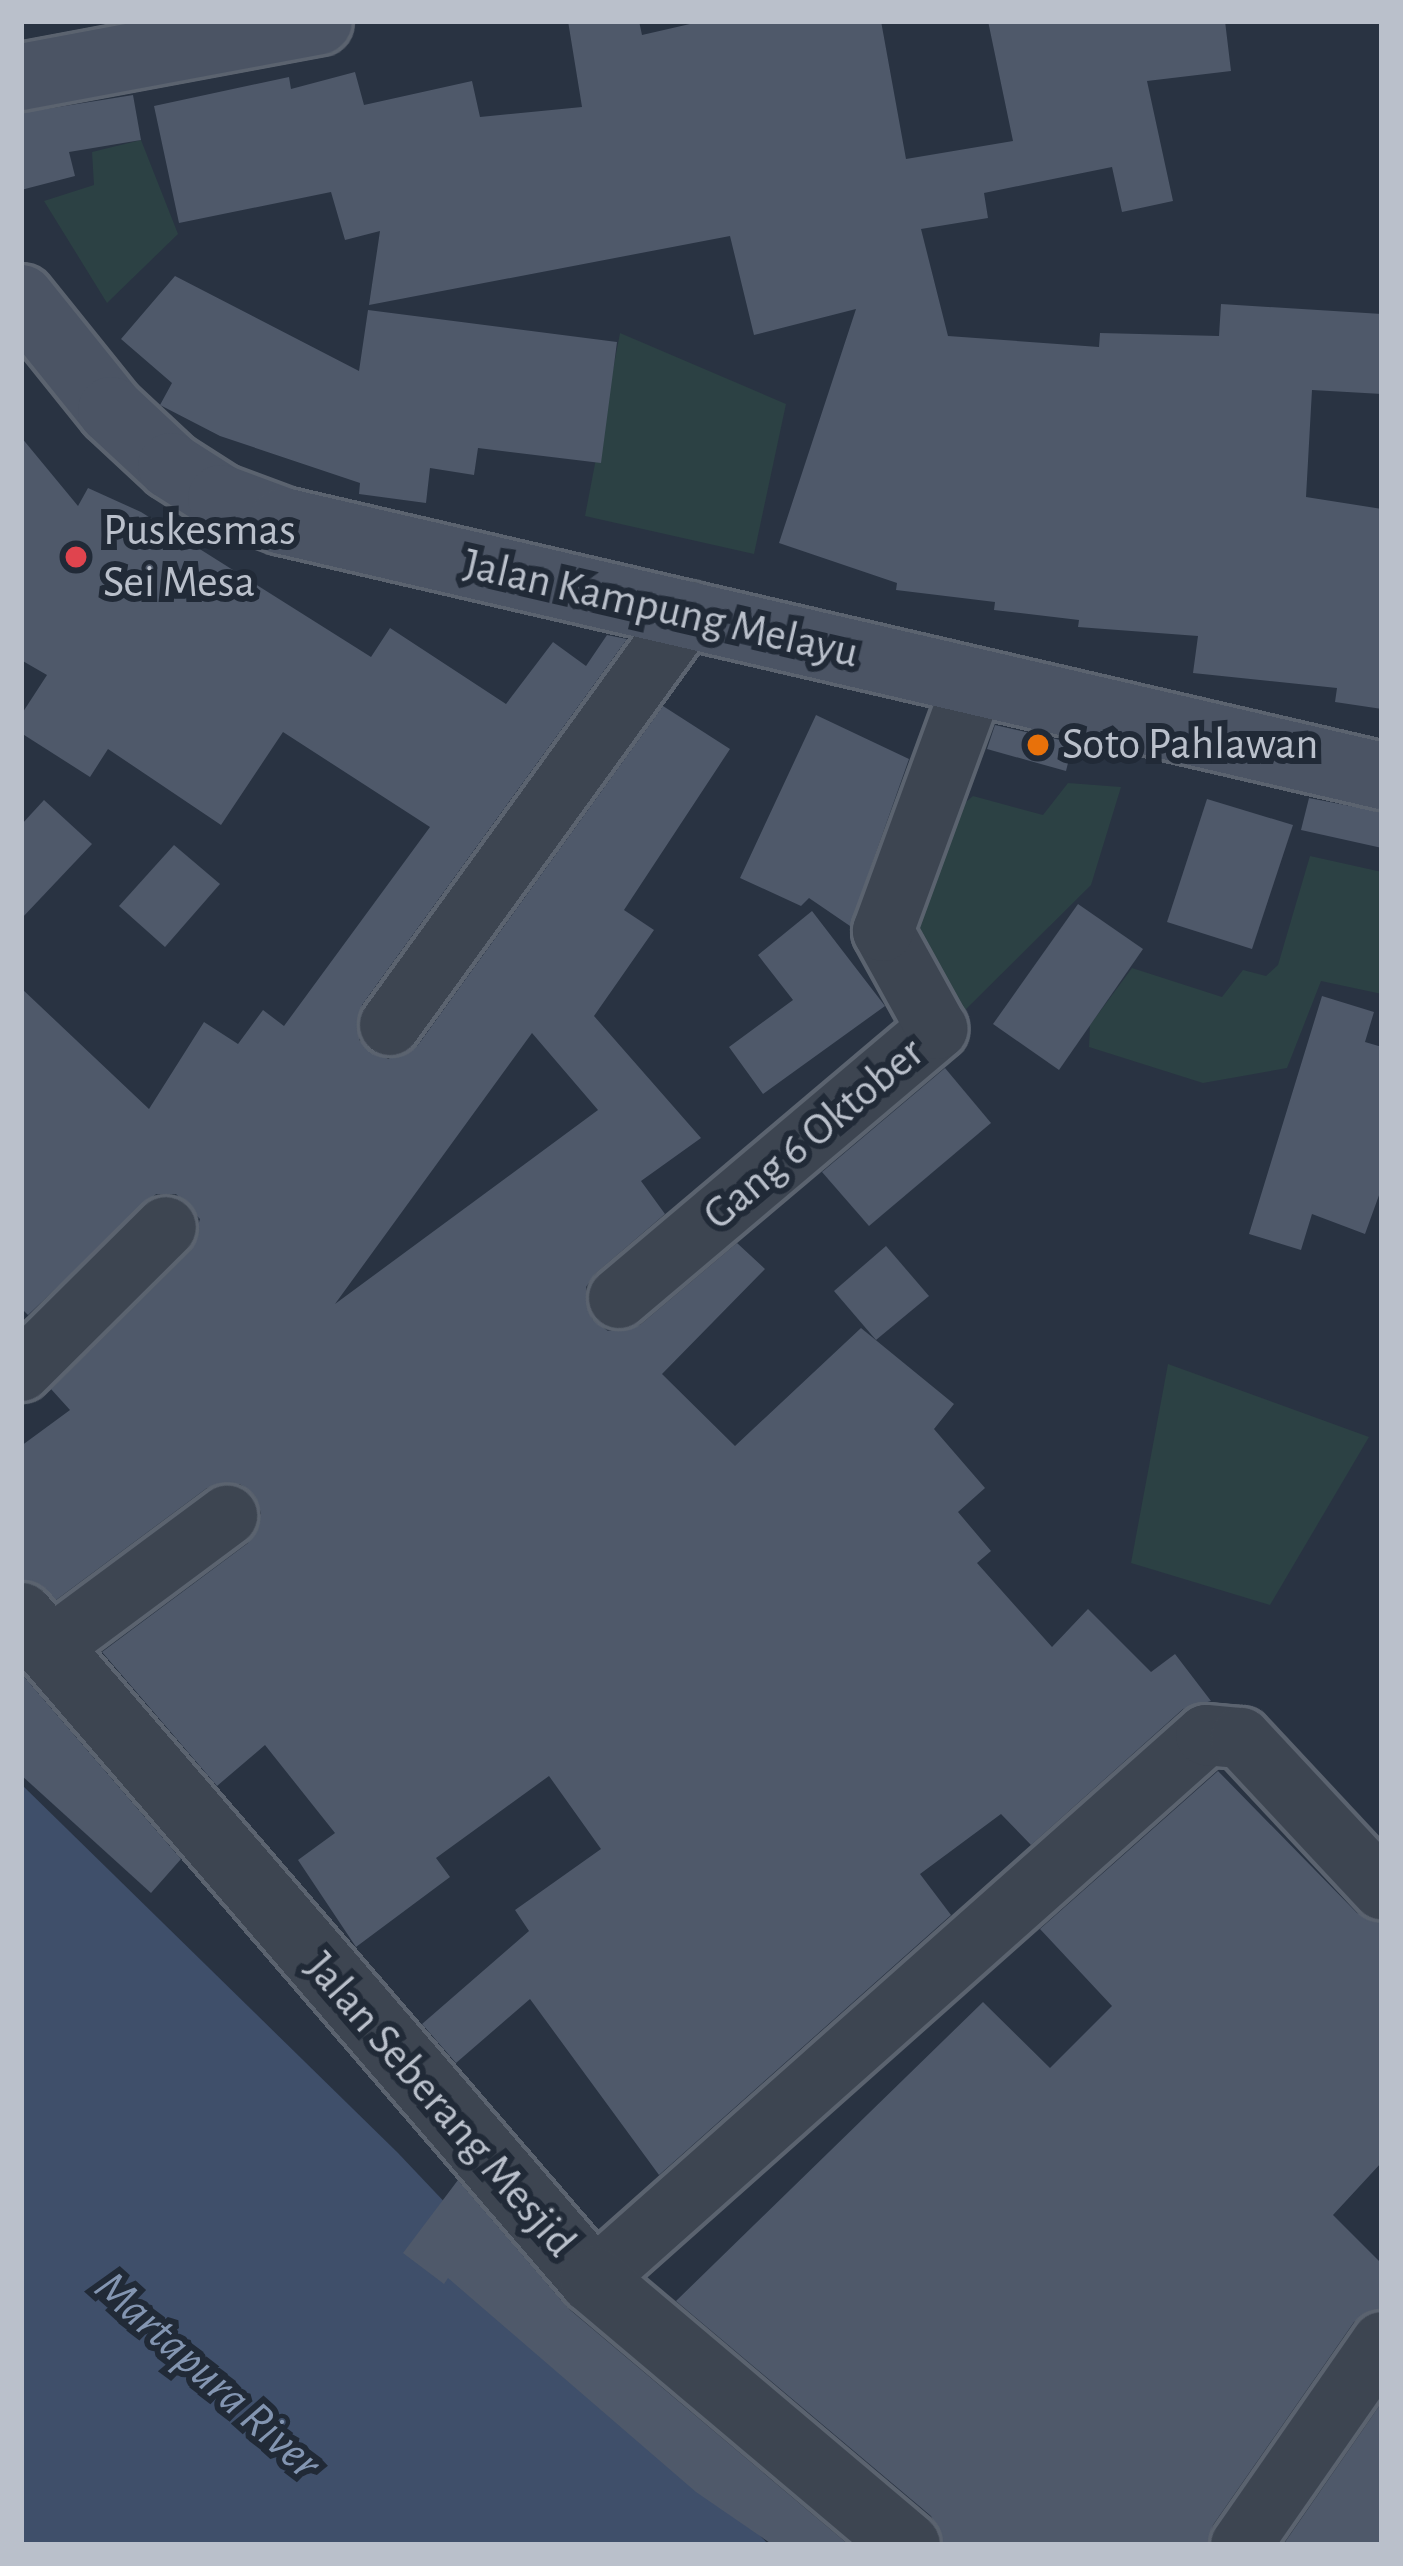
<!DOCTYPE html>
<html>
<head>
<meta charset="utf-8">
<style>
	body { margin:0 }
	#map { position:relative; width:1403px; height:2566px; overflow:hidden; background:#293342; font-family:"Alegreya Sans",sans-serif }
	div>[style] { position:absolute }
	.green>* { inset:0; background:#2c4144 }
	.water>* { inset:0; background:#3f4f6a }
	.building>* { inset:0; background:#4f596a }
	.roads { filter:drop-shadow(3px 0 #5b636f) drop-shadow(-3px 0 #5b636f) drop-shadow(0 3px #5b636f) drop-shadow(0 -3px #5b636f) }
	.minor>* { height:60px; margin:-30px; padding:0 30px; transform-origin:30px; border-radius:30px; background:#3d4551 }
	.tertiary>* { height:66px; margin:-33px; padding:0 33px; transform-origin:33px; border-radius:33px; background:#3d4551 }
	.secondary>* { height:66px; margin:-33px; padding:0 33px; transform-origin:33px; border-radius:33px; background:#4b5464 }
	.dots>* { width:33px; height:33px; translate:-50% -50%; box-sizing:border-box; border:6px solid #212a37; border-radius:50% }
	span { translate:-50% -50%; white-space:nowrap; text-align:center; line-height:1.15; -webkit-text-stroke:12px #212a37; paint-order:stroke }
	.poi-label { font-size:45px; color:#bac0cb }
	.left { translate:0 -50%; text-align:left }
	.street-label { font-size:45px; color:#bac0cb }
	.water-label { font-size:48px; color:#8395b1; font-style:italic }
	.frame { position:absolute; inset:0; border:24px solid #bac0cb; pointer-events:none }
</style>
</head>
<body>
<div id="map">
	<div class="green">
		<i style="clip-path:polygon(141px 140px,178px 234px,107px 303px,44px 201px,94px 185px,92px 152px)"></i>
		<i style="clip-path:polygon(620px 333px,786px 404px,754px 554px,585px 516px)"></i>
		<i style="clip-path:polygon(1068px 783px,1121px 787px,1091px 885px,950px 1025px,901px 935px,915px 845px,973px 796px,1043px 815px)"></i>
		<i style="clip-path:polygon(1310px 856px,1382px 872px,1382px 994px,1321px 981px,1287px 1068px,1203px 1083px,1089px 1047px,1090px 1025px,1132px 968px,1222px 997px,1243px 970px,1266px 976px,1278px 965px)"></i>
		<i style="clip-path:polygon(1168px 1364px,1369px 1437px,1270px 1605px,1131px 1563px)"></i>
	</div>
	<div class="water">
		<i style="clip-path:polygon(21px 1784px,398px 2153px,769px 2545px,21px 2545px)"></i>
	</div>
	<div class="building">
		<i style="clip-path:polygon(568px 21px,639px 21px,642px 35px,703px 21px,881px 21px,906px 159px,1013px 141px,988px 21px,1225px 21px,1231px 71px,1147px 81px,1173px 201px,1122px 212px,1112px 167px,984px 193px,988px 218px,921px 229px,948px 336px,1099px 347px,1100px 333px,1219px 336px,1221px 304px,1382px 314px,1382px 394px,1312px 390px,1306px 497px,1382px 509px,1382px 709px,1335px 702px,1337px 688px,1193px 673px,1198px 636px,1078px 627px,1079px 620px,994px 610px,995px 602px,896px 590px,897px 583px,779px 543px,856px 309px,754px 335px,730px 236px,369px 305px,380px 231px,345px 240px,331px 192px,179px 223px,154px 106px,289px 77px,291px 89px,355px 72px,364px 105px,472px 81px,480px 117px,582px 107px)"></i>
		<i style="clip-path:polygon(133px 95px,141px 140px,69px 152px,75px 176px,21px 190px,21px 113px)"></i>
		<i style="clip-path:polygon(175px 276px,359px 371px,368px 310px,617px 342px,601px 463px,478px 448px,474px 475px,430px 468px,426px 503px,359px 494px,360px 483px,220px 436px,160px 405px,172px 383px,121px 339px)"></i>
		<i style="clip-path:polygon(evenodd,21px 437px,78px 506px,88px 488px,141px 512px,371px 657px,390px 628px,506px 704px,553px 642px,586px 666px,607px 635px,627px 639px,362px 1005px,359px 1040px,388px 1059px,418px 1045px,663px 706px,730px 749px,624px 910px,654px 930px,594px 1016px,701px 1138px,641px 1181px,665px 1214px,596px 1273px,586px 1287px,592px 1319px,608px 1331px,640px 1325px,737px 1243px,765px 1269px,662px 1374px,735px 1446px,861px 1328px,954px 1404px,934px 1429px,985px 1488px,958px 1512px,991px 1551px,977px 1563px,1052px 1647px,1088px 1609px,1151px 1672px,1175px 1654px,1211px 1701px,1183px 1709px,1031px 1845px,1001px 1814px,920px 1874px,951px 1915px,659px 2175px,530px 1999px,456px 2063px,422px 2024px,529px 1931px,515px 1910px,601px 1849px,549px 1776px,436px 1858px,450px 1877px,356px 1947px,298px 1860px,335px 1833px,265px 1745px,217px 1786px,102px 1652px,248px 1543px,261px 1513px,254px 1495px,240px 1484px,207px 1488px,56px 1600px,21px 1580px,21px 1446px,70px 1410px,51px 1389px,190px 1251px,200px 1219px,176px 1194px,156px 1194px,28px 1315px,21px 1308px,21px 988px,149px 1109px,204px 1022px,238px 1044px,263px 1010px,284px 1026px,430px 827px,283px 732px,221px 825px,108px 749px,90px 777px,21px 733px,21px 715px,47px 675px,21px 660px,21px 437px,532px 1033px,598px 1110px,335px 1304px,532px 1033px)"></i>
		<i style="clip-path:polygon(816px 715px,909px 759px,850px 926px,809px 898px,801px 906px,740px 878px)"></i>
		<i style="clip-path:polygon(995px 725px,1073px 743px,1066px 771px,987px 749px)"></i>
		<i style="clip-path:polygon(1309px 798px,1382px 812px,1382px 848px,1301px 830px)"></i>
		<i style="clip-path:polygon(1207px 799px,1293px 825px,1252px 949px,1167px 922px)"></i>
		<i style="clip-path:polygon(44px 800px,92px 844px,21px 919px,21px 825px)"></i>
		<i style="clip-path:polygon(174px 845px,220px 884px,165px 947px,119px 906px)"></i>
		<i style="clip-path:polygon(1078px 904px,1143px 949px,1059px 1070px,993px 1024px)"></i>
		<i style="clip-path:polygon(812px 911px,885px 1006px,763px 1094px,729px 1047px,793px 1000px,758px 955px)"></i>
		<i style="clip-path:polygon(1322px 996px,1374px 1012px,1365px 1042px,1382px 1047px,1382px 1187px,1365px 1234px,1312px 1214px,1301px 1250px,1249px 1234px)"></i>
		<i style="clip-path:polygon(945px 1068px,991px 1123px,869px 1226px,822px 1172px)"></i>
		<i style="clip-path:polygon(886px 1246px,929px 1296px,876px 1340px,834px 1291px)"></i>
		<i style="clip-path:polygon(21px 1673px,181px 1859px,151px 1893px,21px 1775px)"></i>
		<i style="clip-path:polygon(1218px 1771px,1357px 1913px,1382px 1922px,1382px 2162px,1333px 2215px,1382px 2264px,1382px 2308px,1354px 2322px,1213px 2525px,1207px 2545px,944px 2545px,931px 2516px,676px 2301px,983px 2002px,1050px 2068px,1112px 2006px,1040px 1929px)"></i>
		<i style="clip-path:polygon(458px 2180px,569px 2309px,849px 2545px,773px 2545px,696px 2492px,448px 2278px,444px 2284px,403px 2253px)"></i>
		<i style="clip-path:polygon(1382px 2402px,1382px 2545px,1283px 2545px)"></i>
	</div>
	<div class="roads">
		<div class="minor">
			<i style="left:390px;top:1025px;width:510px;rotate:-54.1deg"></i>
			<i style="left:619px;top:1298px;width:417px;rotate:-40.2deg"></i>
			<i style="left:937px;top:1029px;width:112px;rotate:-118.9deg"></i>
			<i style="left:883px;top:931px;width:267px;rotate:-69.9deg"></i>
			<i style="left:21px;top:1371px;width:204px;rotate:-44.8deg"></i>
			<i style="left:49px;top:1648px;width:222px;rotate:-36.6deg"></i>
			<i style="left:593px;top:2280px;width:820px;rotate:-41.64deg"></i>
			<i style="left:1206px;top:1735px;width:35px;rotate:5deg"></i>
			<i style="left:1241px;top:1738px;width:207px;rotate:47deg"></i>
			<i style="left:1241px;top:2545px;width:247px;rotate:-55.2deg"></i>
		</div>
		<div class="tertiary">
			<i style="left:21px;top:1616px;width:876px;rotate:49.26deg"></i>
			<i style="left:593px;top:2280px;width:411px;rotate:40.2deg"></i>
		</div>
		<div class="secondary">
			<i style="left:21px;top:77px;width:303px;rotate:-10.6deg"></i>
			<i style="left:21px;top:298px;width:144px;rotate:51.2deg"></i>
			<i style="left:111px;top:410px;width:82px;rotate:43deg"></i>
			<i style="left:171px;top:466px;width:59px;rotate:32.6deg"></i>
			<i style="left:221px;top:498px;width:66px;rotate:20.4deg"></i>
			<i style="left:283px;top:521px;width:1128px;rotate:13.06deg"></i>
		</div>
	</div>
	<div class="dots">
		<i style="left:76px;top:557px;background:#e0444e"></i>
		<i style="left:1038px;top:745px;background:#e8710a"></i>
	</div>
	<div class="poi-label">
		<span class="left" style="left:103px;top:557px">Puskesmas<br>Sei Mesa</span>
		<span class="left" style="left:1062px;top:745px">Soto Pahlawan</span>
	</div>
	<div class="street-label">
		<span style="left:661px;top:609px;rotate:13deg">Jalan Kampung Melayu</span>
		<span style="left:814px;top:1134px;rotate:-40deg">Gang 6 Oktober</span>
		<span style="left:440px;top:2105px;rotate:49deg">Jalan Seberang Mesjid</span>
	</div>
	<div class="water-label">
		<span style="left:207px;top:2376px;rotate:42deg">Martapura River</span>
	</div>
	<div class="frame"></div>
</div>
</body>
</html>
